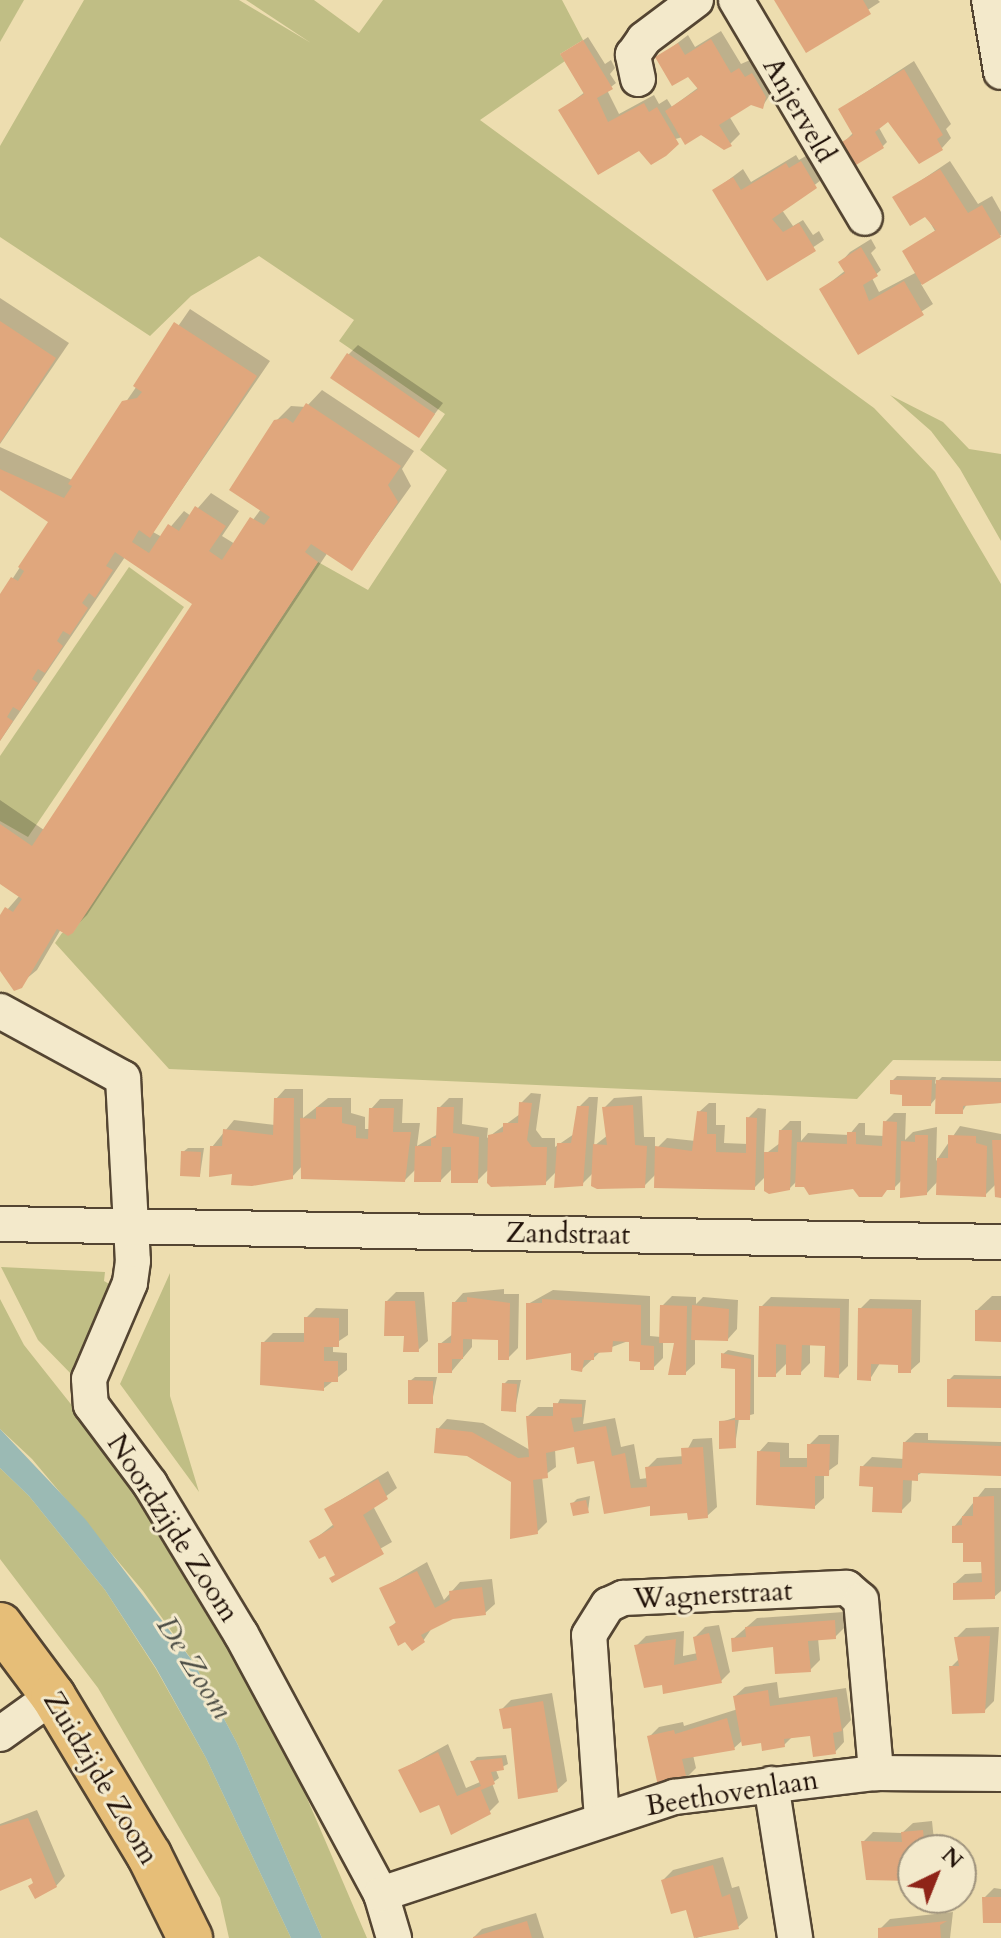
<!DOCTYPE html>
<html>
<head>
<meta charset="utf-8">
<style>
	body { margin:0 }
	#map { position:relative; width:1001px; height:1938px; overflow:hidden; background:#edddaf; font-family:Cardo,serif }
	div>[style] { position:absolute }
	.green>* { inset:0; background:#c0be85 }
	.water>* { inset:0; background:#9bbab4 }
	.shadow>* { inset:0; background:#0003 }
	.building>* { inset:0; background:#e0a77d }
	.roads { filter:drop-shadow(2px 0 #544532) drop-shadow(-2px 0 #544532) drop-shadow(0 2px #544532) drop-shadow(0 -2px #544532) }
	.minor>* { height:34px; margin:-17px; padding:0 17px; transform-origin:17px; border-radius:17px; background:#f3e9cb }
	.major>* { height:44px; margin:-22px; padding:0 22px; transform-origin:22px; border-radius:22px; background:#e6be78 }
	span { translate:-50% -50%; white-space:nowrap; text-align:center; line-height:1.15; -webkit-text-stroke:6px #f3e9cb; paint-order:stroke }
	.street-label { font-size:28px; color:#211209 }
	.water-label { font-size:30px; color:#4c4d45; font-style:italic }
	.north { position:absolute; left:897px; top:1834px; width:80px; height:80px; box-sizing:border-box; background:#f3e9cb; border:2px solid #9f937d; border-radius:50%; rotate:43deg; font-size:22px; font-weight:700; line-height:32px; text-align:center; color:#211209 }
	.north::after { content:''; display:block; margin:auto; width:28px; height:36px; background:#8f2418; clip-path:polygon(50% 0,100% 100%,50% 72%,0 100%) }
</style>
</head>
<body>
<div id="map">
	<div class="green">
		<i style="clip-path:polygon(0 0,24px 0,0 42px)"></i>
		<i style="clip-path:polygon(84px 0,239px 0,311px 43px,246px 0,314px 0,359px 33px,383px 0,562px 0,583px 40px,560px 54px,565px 61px,480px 120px,874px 408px,935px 472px,1001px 584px,1001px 1061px,893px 1060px,857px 1099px,169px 1069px,55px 943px,62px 933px,73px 932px,318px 562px,368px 590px,447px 470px,420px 450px,445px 414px,339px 341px,354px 320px,259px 256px,191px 296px,150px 336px,0 237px,0 146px)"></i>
		<i style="clip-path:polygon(890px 395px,943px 422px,969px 449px,1001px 454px,1001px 541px,960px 469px,931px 431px)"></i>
		<i style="clip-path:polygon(129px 567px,184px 607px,28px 837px,0 821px,0 756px)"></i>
		<i style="clip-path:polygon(1px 1267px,105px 1272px,104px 1281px,111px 1285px,75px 1378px,38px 1340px)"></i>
		<i style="clip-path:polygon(170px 1273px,170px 1396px,199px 1492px,120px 1384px)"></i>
		<i style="clip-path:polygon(0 1299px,24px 1345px,139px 1490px,276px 1726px,367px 1938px,322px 1938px,237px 1743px,194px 1663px,143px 1591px,32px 1459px,0 1429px)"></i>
		<i style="clip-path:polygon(0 1468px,29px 1496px,105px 1590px,156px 1669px,206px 1758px,291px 1938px,229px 1938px,220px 1898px,98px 1688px,0 1559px)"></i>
	</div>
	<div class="water">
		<i style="clip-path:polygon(0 1429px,86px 1520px,194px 1663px,237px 1743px,322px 1938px,291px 1938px,206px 1758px,156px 1668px,105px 1590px,29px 1496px,0 1468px)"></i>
	</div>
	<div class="shadow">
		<i style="clip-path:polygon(776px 0,878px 0,880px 2px,806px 50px)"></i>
		<i style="clip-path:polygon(721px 31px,741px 64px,750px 60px,755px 69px,762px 64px,775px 87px,762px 107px,750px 103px,729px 116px,740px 134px,730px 144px,701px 132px,639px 149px,561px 110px,585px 92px,563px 54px,588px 37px,605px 64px,611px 60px,615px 68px,610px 74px,616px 83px,607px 90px,619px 114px,654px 95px,659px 104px,667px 99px,672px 107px,699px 87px,689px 73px,658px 58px,688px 35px,695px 47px)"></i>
		<i style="clip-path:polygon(914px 61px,951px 124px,946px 129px,951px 138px,942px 148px,888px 119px,878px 126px,887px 142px,883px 146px,844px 142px,854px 132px,840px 109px)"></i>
		<i style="clip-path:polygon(811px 153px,825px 177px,782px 210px,793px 226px,803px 220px,813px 235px,819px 231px,824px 240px,767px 278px,715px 190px,743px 169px,751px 182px,796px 155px,799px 160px)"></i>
		<i style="clip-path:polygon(950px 161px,978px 204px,992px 196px,1001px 212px,1001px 235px,921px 284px,933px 304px,859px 352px,822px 289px,846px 270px,841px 262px,850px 252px,871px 239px,876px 248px,871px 253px,881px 270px,872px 278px,879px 292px,917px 272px,905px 252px,935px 231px,925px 214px,895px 198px)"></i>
		<i style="clip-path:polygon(0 298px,69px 343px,0 444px)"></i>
		<i style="clip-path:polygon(190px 309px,270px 361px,153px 532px,162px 537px,184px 511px,191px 516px,211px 493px,239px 511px,222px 536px,235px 544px,261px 509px,276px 421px,291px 406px,306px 407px,322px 390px,414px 451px,402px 469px,411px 486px,352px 569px,328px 552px,87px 915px,71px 931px,61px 929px,37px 970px,14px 989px,11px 976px,0 969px,0 918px,20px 895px,0 882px,0 800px,44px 830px,195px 603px,125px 557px,0 741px,0 598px,50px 521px,0 488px,0 447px,72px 480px)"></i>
		<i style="clip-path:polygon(358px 345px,443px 403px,418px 436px,348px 355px)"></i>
		<i style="clip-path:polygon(897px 1076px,936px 1077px,935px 1084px,942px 1077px,1001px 1078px,1001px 1103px,967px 1104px,962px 1112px,937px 1097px,931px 1104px,904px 1093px,892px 1081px)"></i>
		<i style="clip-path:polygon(285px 1089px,303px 1089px,303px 1118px,328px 1098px,351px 1098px,351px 1113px,365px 1117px,365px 1129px,370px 1129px,371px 1109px,380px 1099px,403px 1099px,402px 1123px,420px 1123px,417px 1146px,438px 1134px,439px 1108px,449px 1098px,463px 1098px,462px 1124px,488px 1128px,487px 1138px,520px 1114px,521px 1103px,531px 1093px,541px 1094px,536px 1130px,542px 1138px,555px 1138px,555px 1147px,574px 1134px,579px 1107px,589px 1097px,598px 1097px,594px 1146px,608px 1135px,604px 1108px,614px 1098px,642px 1096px,644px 1137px,655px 1137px,655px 1150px,667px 1138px,696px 1141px,699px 1112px,709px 1103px,716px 1103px,716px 1125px,725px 1125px,724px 1143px,748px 1144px,748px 1118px,758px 1108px,766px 1109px,764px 1155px,780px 1143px,781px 1130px,790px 1121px,801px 1121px,801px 1141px,808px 1133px,849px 1135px,859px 1123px,865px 1123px,865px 1135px,884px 1136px,885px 1122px,894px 1113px,906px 1113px,905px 1140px,913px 1132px,937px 1127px,936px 1161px,960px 1126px,1001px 1134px,1001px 1195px,996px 1184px,985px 1195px,938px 1181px,926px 1194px,902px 1180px,894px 1188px,798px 1180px,790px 1188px,766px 1176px,754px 1188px,657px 1173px,644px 1186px,594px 1172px,582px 1184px,556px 1172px,545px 1183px,489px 1169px,477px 1181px,453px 1168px,441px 1180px,417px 1168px,405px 1180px,303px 1165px,292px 1177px,234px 1172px,212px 1147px,234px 1120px,275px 1125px,276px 1099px)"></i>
		<i style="clip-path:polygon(188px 1148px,204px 1148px,200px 1175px,183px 1152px)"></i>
		<i style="clip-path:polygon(504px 1289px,504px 1294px,519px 1294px,518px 1348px,508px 1358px,500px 1338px,472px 1337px,472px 1347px,452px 1371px,440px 1344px,453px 1334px,454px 1303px,463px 1293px)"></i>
		<i style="clip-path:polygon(553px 1290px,650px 1296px,650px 1336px,661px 1337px,662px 1306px,672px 1296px,696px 1297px,696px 1304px,703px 1297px,738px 1300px,737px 1329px,728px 1339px,695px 1338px,695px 1364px,685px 1373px,676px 1342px,663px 1341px,663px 1358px,653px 1368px,631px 1340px,601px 1351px,581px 1370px,574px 1351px,528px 1304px)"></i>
		<i style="clip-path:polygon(396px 1292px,424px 1292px,428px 1341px,418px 1350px,387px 1301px)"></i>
		<i style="clip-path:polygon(992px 1296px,1001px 1296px,1001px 1340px,977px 1310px)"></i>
		<i style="clip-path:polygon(771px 1297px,849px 1299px,848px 1366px,838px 1376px,827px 1344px,810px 1343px,810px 1363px,800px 1373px,788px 1362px,775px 1375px,761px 1307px)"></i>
		<i style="clip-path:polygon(870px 1299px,921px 1300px,920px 1362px,910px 1371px,901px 1363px,880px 1363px,870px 1379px,860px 1309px)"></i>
		<i style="clip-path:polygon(316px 1308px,348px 1309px,348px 1335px,333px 1345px,333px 1352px,347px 1353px,347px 1370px,323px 1389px,263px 1343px,273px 1333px,306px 1333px,306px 1318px)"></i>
		<i style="clip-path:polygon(728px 1350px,754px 1355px,754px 1414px,739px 1418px,735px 1446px,721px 1422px,737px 1417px,737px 1367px,723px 1354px)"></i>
		<i style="clip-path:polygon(954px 1375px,1001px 1376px,1001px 1406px,949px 1380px)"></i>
		<i style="clip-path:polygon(415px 1377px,437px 1377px,432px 1402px,410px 1381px)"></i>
		<i style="clip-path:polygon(508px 1380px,521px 1380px,515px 1410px,504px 1384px)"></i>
		<i style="clip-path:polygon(560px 1399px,586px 1400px,583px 1424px,615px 1418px,621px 1447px,634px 1444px,640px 1479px,648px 1478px,647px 1468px,657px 1458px,684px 1456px,693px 1439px,712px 1438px,717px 1507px,707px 1516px,651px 1504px,606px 1512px,596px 1459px,576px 1445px,555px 1449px,556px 1467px,542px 1477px,547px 1522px,537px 1532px,513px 1480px,438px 1429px,447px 1419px,483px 1423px,530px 1450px,528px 1416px,538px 1407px,556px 1407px)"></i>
		<i style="clip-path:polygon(915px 1433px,928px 1433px,928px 1440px,1001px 1442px,1001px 1474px,924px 1471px,912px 1479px,911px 1501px,901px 1511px,862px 1467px,872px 1457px,904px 1459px,905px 1442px)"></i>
		<i style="clip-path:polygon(819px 1435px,839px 1435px,838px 1464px,824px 1474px,824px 1498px,814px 1507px,759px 1452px,768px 1442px,789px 1443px,789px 1458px,809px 1458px,809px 1445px)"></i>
		<i style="clip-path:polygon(388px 1471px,397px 1488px,373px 1506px,392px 1542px,336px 1574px,325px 1553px,311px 1542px,334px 1524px,326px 1509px)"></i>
		<i style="clip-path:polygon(985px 1488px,1001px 1488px,1001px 1591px,994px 1597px,955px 1583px,965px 1574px,983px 1573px,983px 1560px,954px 1527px)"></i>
		<i style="clip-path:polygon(590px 1496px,588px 1511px,572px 1504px,577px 1499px)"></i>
		<i style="clip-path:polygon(427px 1562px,444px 1600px,460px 1582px,492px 1579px,495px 1604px,485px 1613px,452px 1618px,432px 1628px,423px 1641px,391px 1627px,397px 1621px,391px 1583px)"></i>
		<i style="clip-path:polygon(844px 1612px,845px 1627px,835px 1637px,818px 1638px,820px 1660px,810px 1670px,775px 1645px,733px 1639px,757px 1618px)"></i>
		<i style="clip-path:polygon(719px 1625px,730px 1672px,721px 1681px,664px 1683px,636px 1646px,646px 1636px,684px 1631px,683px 1656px,698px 1653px,695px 1637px,705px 1627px)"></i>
		<i style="clip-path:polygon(999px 1627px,994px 1701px,984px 1711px,951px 1667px,960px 1658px,956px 1638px,966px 1628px)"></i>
		<i style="clip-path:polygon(777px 1682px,779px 1698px,846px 1688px,851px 1720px,843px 1729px,844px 1742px,835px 1752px,812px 1733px,793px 1736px,784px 1745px,743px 1740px,734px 1748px,693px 1755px,696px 1768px,686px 1778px,649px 1737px,659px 1727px,683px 1722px,684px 1726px,738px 1709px,735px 1696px,745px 1687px)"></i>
		<i style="clip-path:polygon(552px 1693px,567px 1781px,557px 1790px,501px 1710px,511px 1700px)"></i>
		<i style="clip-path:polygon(448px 1744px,466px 1788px,480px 1782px,473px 1761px,477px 1757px,506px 1755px,508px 1764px,496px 1770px,499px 1778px,492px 1783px,499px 1802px,489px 1812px,441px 1802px,401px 1770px)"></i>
		<i style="clip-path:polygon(37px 1810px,65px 1876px,56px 1886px,35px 1882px,31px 1875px,0 1886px,0 1824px)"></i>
		<i style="clip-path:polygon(932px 1821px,935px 1850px,913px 1850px,913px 1878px,863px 1842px,873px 1832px,902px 1833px,913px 1823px)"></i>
		<i style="clip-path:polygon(723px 1857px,732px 1888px,739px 1886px,748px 1918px,738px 1927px,696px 1938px,687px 1907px,663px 1880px,673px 1870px)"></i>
		<i style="clip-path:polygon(961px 1862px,967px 1862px,970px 1889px,961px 1893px)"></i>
		<i style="clip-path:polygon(994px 1888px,1001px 1889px,1001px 1919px,984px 1898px)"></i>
		<i style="clip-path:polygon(953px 1912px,950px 1938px,880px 1938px,880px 1929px,890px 1919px)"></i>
		<i style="clip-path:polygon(536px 1913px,544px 1938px,473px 1938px,482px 1929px)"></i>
	</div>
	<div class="building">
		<i style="clip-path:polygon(774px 0,863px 0,871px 14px,806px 53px)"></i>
		<i style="clip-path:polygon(711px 39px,731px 73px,739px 68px,745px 77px,752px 73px,766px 97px,763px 109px,751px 105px,719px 125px,732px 146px,724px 150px,701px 135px,685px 145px,665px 111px,698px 89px,688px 77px,672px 86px,655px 57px,678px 43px,685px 55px)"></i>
		<i style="clip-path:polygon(583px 40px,613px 89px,597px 98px,608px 122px,644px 103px,649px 112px,657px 107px,679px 144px,666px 156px,651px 165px,639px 151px,598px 175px,558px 110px,584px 94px,560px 54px)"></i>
		<i style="clip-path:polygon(904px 69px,943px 135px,937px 139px,943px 150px,919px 164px,888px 122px,875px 132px,884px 148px,856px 165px,842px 142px,853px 135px,838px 109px)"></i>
		<i style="clip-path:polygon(801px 161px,817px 188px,772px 219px,783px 232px,799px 223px,816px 251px,767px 281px,712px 190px,733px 177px,741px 190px,786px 163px,789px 168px)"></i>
		<i style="clip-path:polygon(940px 169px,968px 213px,982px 205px,1001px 237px,922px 285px,902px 251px,936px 230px,925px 217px,910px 226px,892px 197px)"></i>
		<i style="clip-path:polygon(861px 247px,878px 276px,863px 285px,869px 301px,904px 281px,924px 315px,858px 355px,819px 289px,845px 273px,838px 262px)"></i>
		<i style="clip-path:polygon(0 321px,56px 358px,0 443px)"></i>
		<i style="clip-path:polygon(174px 322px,257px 376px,150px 538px,139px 530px,132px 542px,149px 553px,168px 524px,179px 531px,195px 506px,226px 526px,209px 551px,222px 560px,250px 517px,264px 525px,270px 517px,229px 490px,274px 420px,286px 418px,293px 423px,306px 403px,401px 466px,388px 485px,398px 502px,352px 571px,311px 544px,305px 552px,318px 562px,73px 933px,68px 936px,57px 929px,22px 988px,14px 991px,0 971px,0 915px,5px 907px,13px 912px,22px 899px,0 884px,0 824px,32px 846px,192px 604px,115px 552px,106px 566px,113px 570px,95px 598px,89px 593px,82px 603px,88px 608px,70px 635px,63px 631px,57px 641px,63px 646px,45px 673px,38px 669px,32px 679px,38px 683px,20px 711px,13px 707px,7px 717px,13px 721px,0 741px,0 594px,11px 577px,18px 581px,24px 571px,18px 567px,48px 522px,0 490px,0 469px,64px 498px,72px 486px,68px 484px,122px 401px,137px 398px,142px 392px,133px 386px)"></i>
		<i style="clip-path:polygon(347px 353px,435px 414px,419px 438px,330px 378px)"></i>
		<i style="clip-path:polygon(890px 1080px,932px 1080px,931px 1106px,902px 1106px,902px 1095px,890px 1094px)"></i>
		<i style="clip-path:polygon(936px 1080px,1001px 1082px,1001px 1103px,963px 1106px,963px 1114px,935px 1114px)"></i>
		<i style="clip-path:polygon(274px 1098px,294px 1098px,293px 1179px,252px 1186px,231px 1185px,232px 1174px,209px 1177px,210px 1146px,222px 1146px,223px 1129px,273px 1135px)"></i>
		<i style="clip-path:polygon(519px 1102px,532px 1103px,527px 1140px,532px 1147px,547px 1147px,546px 1185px,491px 1187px,487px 1183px,488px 1135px,503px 1132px,503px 1123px,518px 1123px)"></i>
		<i style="clip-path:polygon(633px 1105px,635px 1145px,647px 1146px,645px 1188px,597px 1189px,591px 1186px,593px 1144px,607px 1145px,602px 1107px)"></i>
		<i style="clip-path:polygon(577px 1106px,589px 1106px,583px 1186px,554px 1188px,557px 1143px,571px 1143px)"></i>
		<i style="clip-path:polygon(316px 1107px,342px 1107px,342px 1123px,356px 1126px,356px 1138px,368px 1139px,369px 1108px,394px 1108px,393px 1132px,411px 1132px,405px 1182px,301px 1179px,300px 1118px,316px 1119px)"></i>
		<i style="clip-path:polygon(437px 1107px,454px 1107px,453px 1133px,479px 1137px,478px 1183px,451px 1183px,451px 1147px,442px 1147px,441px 1182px,414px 1182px,415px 1146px,431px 1146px,431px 1138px,436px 1138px)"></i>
		<i style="clip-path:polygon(697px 1111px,707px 1112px,707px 1134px,716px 1134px,716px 1152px,746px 1153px,746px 1117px,757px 1118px,755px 1190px,654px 1188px,655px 1146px,692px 1151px)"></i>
		<i style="clip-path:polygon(883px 1121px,897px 1122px,895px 1190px,887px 1190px,882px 1197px,859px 1197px,853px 1189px,809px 1195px,804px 1187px,795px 1187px,797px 1142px,847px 1144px,847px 1132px,856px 1132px,856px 1144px,882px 1146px)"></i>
		<i style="clip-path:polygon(779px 1130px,792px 1130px,790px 1190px,769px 1194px,764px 1191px,764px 1152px,778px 1152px)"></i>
		<i style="clip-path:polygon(915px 1135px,928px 1135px,927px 1195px,900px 1198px,901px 1141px,915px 1142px)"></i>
		<i style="clip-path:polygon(948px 1135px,976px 1136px,976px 1143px,987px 1146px,986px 1197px,936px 1195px,937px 1158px,948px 1158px)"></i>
		<i style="clip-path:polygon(992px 1140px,1001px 1140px,1001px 1198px,995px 1197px)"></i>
		<i style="clip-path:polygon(181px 1151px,201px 1152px,200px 1177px,180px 1176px)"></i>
		<i style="clip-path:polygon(467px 1297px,510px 1303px,509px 1360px,498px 1360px,498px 1340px,463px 1339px,463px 1359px,452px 1359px,452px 1373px,438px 1373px,438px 1343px,451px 1343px,452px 1302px,467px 1302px)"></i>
		<i style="clip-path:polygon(542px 1299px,641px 1305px,641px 1345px,654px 1346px,654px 1370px,640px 1370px,640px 1362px,629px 1361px,629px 1342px,613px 1341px,612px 1352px,594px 1353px,594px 1360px,584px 1360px,582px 1372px,571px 1370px,571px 1353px,526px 1360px,526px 1303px,542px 1303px)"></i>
		<i style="clip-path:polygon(385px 1301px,415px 1301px,419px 1352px,403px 1352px,404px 1336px,384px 1336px)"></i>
		<i style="clip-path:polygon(660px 1305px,687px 1306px,686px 1375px,668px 1375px,674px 1343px,659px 1343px)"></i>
		<i style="clip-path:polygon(692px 1305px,729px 1309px,728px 1341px,691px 1340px)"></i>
		<i style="clip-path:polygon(759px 1306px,840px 1308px,839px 1378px,824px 1377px,825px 1346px,802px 1345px,801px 1375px,786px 1375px,786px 1345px,776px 1344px,776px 1377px,758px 1377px)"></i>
		<i style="clip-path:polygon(858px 1308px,912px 1309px,911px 1373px,898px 1373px,898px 1365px,871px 1364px,871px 1381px,857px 1380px)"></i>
		<i style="clip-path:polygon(975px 1310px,1001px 1310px,1001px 1342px,975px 1341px)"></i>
		<i style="clip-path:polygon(304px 1317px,339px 1318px,339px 1347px,324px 1347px,324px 1361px,338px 1361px,338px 1382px,324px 1382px,324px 1391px,260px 1385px,261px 1342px,304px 1342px)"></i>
		<i style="clip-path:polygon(721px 1353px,751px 1359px,750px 1420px,735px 1420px,735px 1369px,721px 1368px)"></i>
		<i style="clip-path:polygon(947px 1379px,1001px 1379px,1001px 1408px,947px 1407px)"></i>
		<i style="clip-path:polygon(408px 1380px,433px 1381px,433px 1404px,408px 1404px)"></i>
		<i style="clip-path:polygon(502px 1383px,517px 1384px,516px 1412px,501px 1411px)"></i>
		<i style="clip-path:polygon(553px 1403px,582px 1404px,582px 1417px,571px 1418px,574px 1432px,606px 1426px,612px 1456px,625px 1453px,631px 1488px,647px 1487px,645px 1467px,682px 1464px,681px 1448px,703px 1447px,708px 1518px,688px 1520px,687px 1513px,650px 1516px,650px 1506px,604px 1514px,594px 1461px,577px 1464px,574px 1447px,546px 1453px,548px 1478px,533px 1480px,538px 1534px,510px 1539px,511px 1482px,467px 1456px,434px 1453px,436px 1428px,472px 1432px,518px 1458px,529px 1457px,526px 1416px,553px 1416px)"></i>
		<i style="clip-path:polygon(735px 1420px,736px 1448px,719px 1449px,719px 1421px)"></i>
		<i style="clip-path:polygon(903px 1442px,1001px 1446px,1001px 1476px,918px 1473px,918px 1481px,903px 1480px,902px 1513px,872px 1512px,873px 1487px,859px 1486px,860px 1466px,902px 1468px)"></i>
		<i style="clip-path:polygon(807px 1444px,830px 1444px,829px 1476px,815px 1476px,815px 1509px,756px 1505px,757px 1451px,780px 1452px,780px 1467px,807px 1467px)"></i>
		<i style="clip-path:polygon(378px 1479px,388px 1499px,363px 1515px,384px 1554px,332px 1583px,329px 1578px,335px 1575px,325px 1556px,319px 1559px,309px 1541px,334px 1527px,324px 1509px)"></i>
		<i style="clip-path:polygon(994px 1496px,995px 1599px,953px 1600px,953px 1583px,982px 1582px,981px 1562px,963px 1562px,963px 1543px,952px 1543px,952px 1526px,962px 1525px,962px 1516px,973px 1516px,973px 1497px)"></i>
		<i style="clip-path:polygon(586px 1500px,589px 1513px,573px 1516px,570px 1503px)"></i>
		<i style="clip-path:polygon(417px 1571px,435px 1608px,450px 1600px,449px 1591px,482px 1587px,486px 1615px,453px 1619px,421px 1635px,425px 1642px,412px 1651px,405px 1642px,398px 1646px,389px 1627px,396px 1623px,379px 1588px)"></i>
		<i style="clip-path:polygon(835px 1620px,836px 1639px,808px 1641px,811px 1672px,775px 1674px,773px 1647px,732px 1652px,731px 1638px,746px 1637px,745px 1627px)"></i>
		<i style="clip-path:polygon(709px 1633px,722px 1683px,663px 1694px,662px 1685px,644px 1688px,634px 1645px,676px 1639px,674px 1665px,697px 1660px,693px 1637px)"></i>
		<i style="clip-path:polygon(990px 1636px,985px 1713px,952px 1714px,949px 1666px,959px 1666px,954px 1637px)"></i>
		<i style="clip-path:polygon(768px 1690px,770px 1706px,837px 1697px,842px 1731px,833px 1733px,836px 1754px,813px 1757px,810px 1736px,784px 1739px,785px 1747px,762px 1751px,761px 1743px,742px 1746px,733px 1696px)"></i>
		<i style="clip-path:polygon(543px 1701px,558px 1792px,518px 1799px,511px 1728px,503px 1729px,499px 1709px)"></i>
		<i style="clip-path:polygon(727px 1718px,735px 1750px,682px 1759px,687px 1780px,658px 1786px,647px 1736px,674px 1730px,675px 1734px)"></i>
		<i style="clip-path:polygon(438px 1752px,457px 1796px,481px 1786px,470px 1761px,502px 1758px,504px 1770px,491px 1772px,495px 1784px,481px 1790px,491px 1814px,451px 1835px,439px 1805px,420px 1813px,398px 1770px)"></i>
		<i style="clip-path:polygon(28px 1818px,57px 1887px,35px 1899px,28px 1886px,33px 1883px,31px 1878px,0 1891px,0 1826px)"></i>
		<i style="clip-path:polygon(923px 1830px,925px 1850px,913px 1850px,913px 1881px,866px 1880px,861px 1841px,902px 1842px,901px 1832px)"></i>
		<i style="clip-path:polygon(713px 1865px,722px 1897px,730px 1894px,739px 1929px,694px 1938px,686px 1910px,671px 1914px,661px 1880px)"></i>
		<i style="clip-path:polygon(961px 1866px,966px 1895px,961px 1895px)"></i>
		<i style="clip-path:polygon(982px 1897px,1001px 1897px,1001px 1923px,983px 1923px)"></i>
		<i style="clip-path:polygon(527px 1921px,532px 1938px,473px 1938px,473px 1937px)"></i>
		<i style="clip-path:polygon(947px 1921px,940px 1925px,941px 1938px,878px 1938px,878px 1928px)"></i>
	</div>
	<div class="roads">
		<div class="minor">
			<i style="left:736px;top:0;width:253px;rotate:59.4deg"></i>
			<i style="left:989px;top:0;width:73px;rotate:80.5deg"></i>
			<i style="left:638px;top:79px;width:25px;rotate:-102deg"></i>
			<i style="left:633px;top:55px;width:19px;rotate:-55deg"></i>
			<i style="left:644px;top:39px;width:65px;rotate:-36.9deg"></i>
			<i style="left:0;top:1011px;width:140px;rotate:28.6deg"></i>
			<i style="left:123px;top:1078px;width:183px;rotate:86.9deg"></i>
			<i style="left:133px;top:1261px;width:22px;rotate:98deg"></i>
			<i style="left:130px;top:1283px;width:104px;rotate:113.1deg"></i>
			<i style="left:89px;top:1379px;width:26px;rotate:86deg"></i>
			<i style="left:91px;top:1405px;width:99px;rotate:53.2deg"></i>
			<i style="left:150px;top:1484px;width:175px;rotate:58.8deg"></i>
			<i style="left:241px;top:1634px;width:295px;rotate:61.7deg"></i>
			<i style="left:381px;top:1894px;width:46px;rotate:73.5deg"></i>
			<i style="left:0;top:1224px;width:1001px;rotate:1.03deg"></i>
			<i style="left:0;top:1734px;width:65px;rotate:-35.6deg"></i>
			<i style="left:771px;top:1784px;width:156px;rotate:81.1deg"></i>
			<i style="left:602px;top:1819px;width:184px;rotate:-94deg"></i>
			<i style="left:589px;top:1635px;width:36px;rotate:-58deg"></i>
			<i style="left:608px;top:1605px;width:17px;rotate:-25deg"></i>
			<i style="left:623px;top:1598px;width:224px;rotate:-2.6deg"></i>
			<i style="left:847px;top:1588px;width:18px;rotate:41deg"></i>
			<i style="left:861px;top:1600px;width:174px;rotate:85deg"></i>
			<i style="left:381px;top:1894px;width:309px;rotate:-18.3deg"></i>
			<i style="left:674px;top:1797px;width:203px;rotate:-6.8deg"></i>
			<i style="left:876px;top:1773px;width:125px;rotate:0.5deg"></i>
		</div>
		<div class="major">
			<i style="left:0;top:1625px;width:89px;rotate:53.3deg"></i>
			<i style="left:53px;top:1696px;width:186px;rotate:58.9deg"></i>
			<i style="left:149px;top:1855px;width:93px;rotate:63.7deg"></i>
		</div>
	</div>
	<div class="street-label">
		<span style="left:799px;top:110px;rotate:60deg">Anjerveld</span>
		<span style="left:568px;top:1234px;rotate:1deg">Zandstraat</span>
		<span style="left:173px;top:1528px;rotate:57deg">Noordzijde Zoom</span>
		<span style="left:713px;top:1595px;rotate:-3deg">Wagnerstraat</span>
		<span style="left:101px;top:1778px;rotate:59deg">Zuidzijde Zoom</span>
		<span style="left:732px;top:1793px;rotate:-9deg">Beethovenlaan</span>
	</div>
	<div class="water-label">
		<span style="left:194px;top:1668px;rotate:58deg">De Zoom</span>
	</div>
	<div class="north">N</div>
</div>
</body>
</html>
